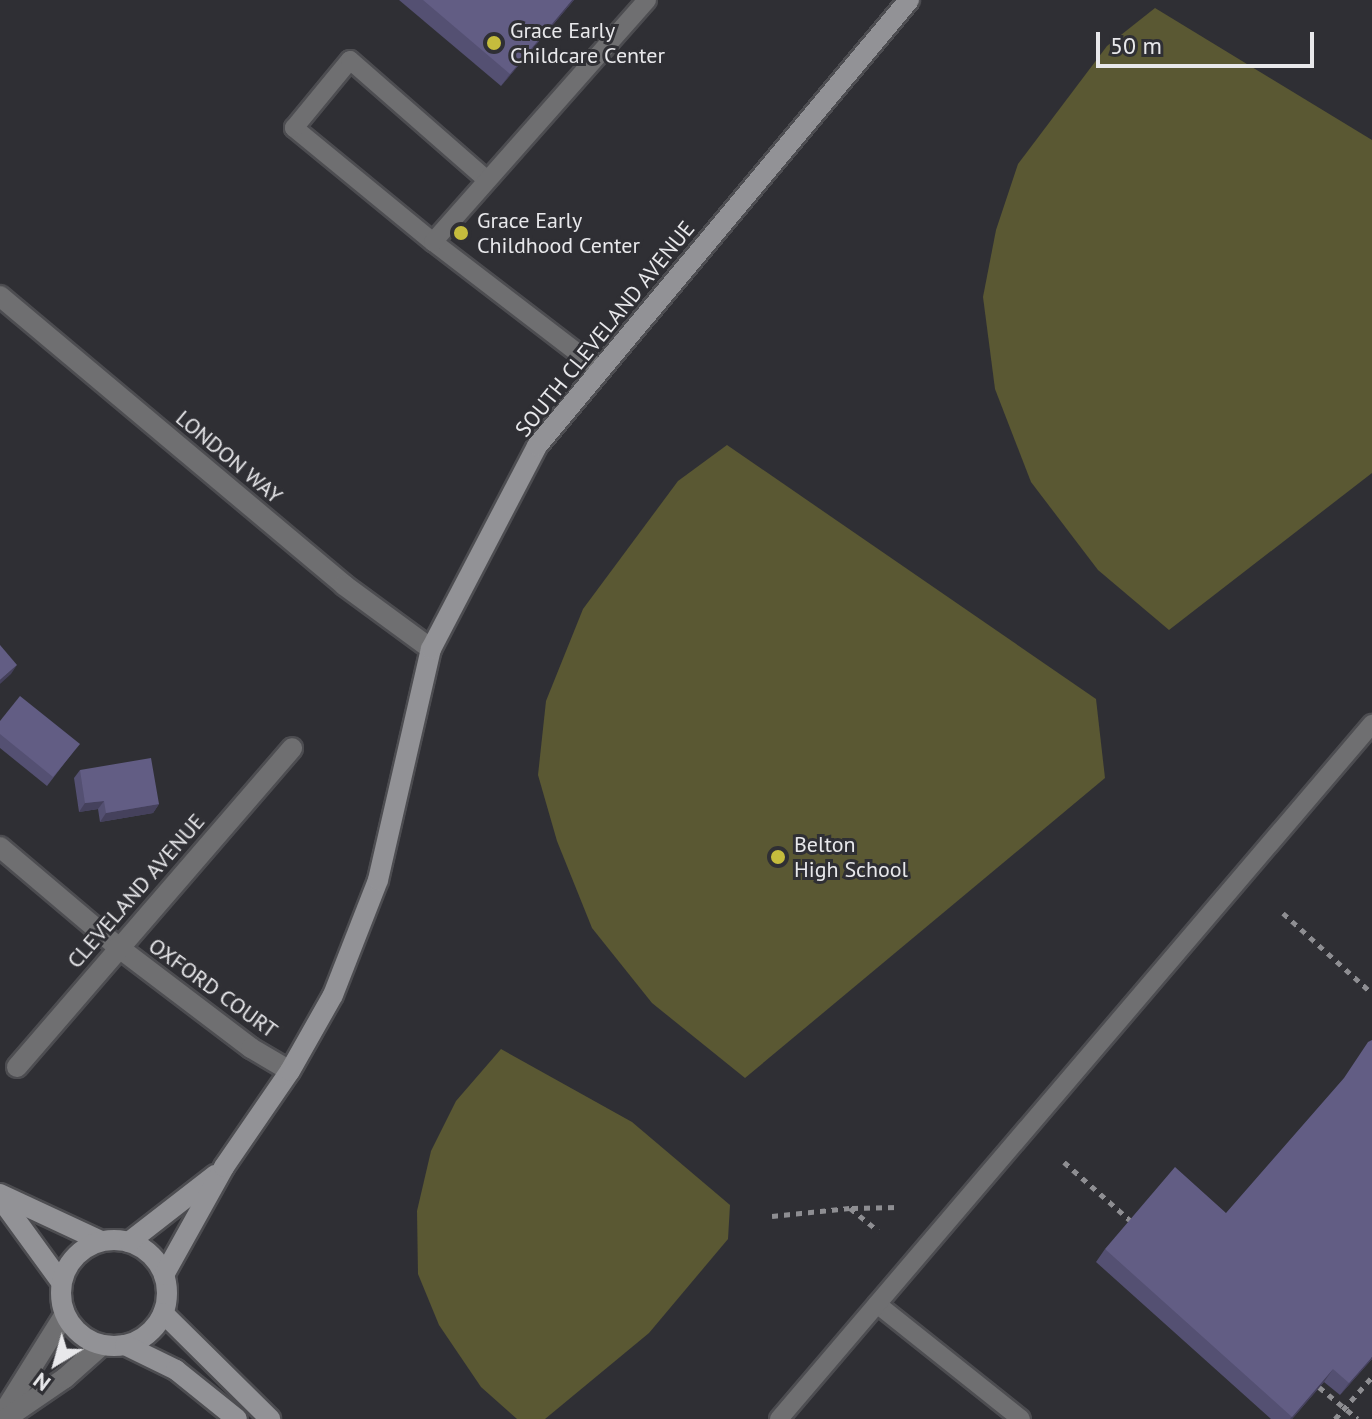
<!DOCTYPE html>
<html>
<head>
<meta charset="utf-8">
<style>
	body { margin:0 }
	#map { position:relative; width:1372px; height:1419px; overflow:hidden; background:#2f2f34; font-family:"PT Sans",sans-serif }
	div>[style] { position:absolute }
	.green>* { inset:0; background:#5a5833 }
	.path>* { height:5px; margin-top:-2.5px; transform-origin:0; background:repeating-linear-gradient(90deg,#8e8e92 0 6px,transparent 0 12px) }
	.roads { filter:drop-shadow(2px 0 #4d4d51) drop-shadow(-2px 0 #4d4d51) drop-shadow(0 2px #4d4d51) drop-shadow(0 -2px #4d4d51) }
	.lane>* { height:18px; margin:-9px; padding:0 9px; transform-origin:9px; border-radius:9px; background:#6f6f71 }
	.street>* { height:20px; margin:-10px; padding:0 10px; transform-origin:10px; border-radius:10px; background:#6f6f71 }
	.secondary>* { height:20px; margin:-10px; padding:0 10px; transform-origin:10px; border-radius:10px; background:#929296 }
	.secondary>.ring { margin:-10px; padding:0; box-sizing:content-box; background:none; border:20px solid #929296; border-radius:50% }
	.wall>* { inset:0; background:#545072 }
	.shaded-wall>* { inset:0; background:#45415c }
	.building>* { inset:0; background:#625d84 }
	.dots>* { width:22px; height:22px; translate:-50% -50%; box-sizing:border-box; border:4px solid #2f2f34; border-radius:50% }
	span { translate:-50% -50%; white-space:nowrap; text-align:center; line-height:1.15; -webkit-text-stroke:6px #2f2f34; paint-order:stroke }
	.poi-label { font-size:22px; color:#e8e8eb }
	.left { translate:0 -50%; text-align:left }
	.street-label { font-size:22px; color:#e8e8eb }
	.north { position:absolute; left:16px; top:1323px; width:80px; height:80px; -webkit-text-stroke:6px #2f2f34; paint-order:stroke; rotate:217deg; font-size:22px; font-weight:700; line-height:32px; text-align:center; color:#e8e8eb }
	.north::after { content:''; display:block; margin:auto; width:28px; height:36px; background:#e8e8eb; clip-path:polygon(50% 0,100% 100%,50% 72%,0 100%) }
	.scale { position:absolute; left:1096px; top:32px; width:218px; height:36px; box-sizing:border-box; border:4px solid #e8e8eb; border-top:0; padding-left:10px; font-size:24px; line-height:28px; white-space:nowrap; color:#e8e8eb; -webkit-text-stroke:6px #2f2f34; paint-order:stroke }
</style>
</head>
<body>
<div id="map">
	<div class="green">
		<i style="clip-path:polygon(1155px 8px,1372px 140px,1372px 473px,1169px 630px,1098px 570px,1031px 482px,995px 389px,983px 297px,996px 230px,1018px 164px,1107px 46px)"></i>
		<i style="clip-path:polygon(727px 445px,1096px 699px,1105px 778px,745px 1078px,652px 1003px,592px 928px,557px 841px,538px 775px,546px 701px,583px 609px,678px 481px)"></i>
		<i style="clip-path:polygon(501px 1049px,632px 1122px,730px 1205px,728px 1239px,649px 1333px,545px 1419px,517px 1419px,481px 1387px,439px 1325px,418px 1274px,417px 1211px,431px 1151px,456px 1101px)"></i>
	</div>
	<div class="path">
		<i style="left:1283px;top:913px;width:120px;rotate:42deg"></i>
		<i style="left:1064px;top:1162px;width:89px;rotate:41.4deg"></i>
		<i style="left:852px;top:1208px;width:47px;rotate:-1.2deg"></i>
		<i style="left:772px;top:1216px;width:78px;rotate:-5.9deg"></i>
		<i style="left:850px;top:1208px;width:36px;rotate:39deg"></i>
		<i style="left:1319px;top:1387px;width:50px;rotate:39.4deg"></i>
		<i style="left:1335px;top:1419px;width:56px;rotate:-48.6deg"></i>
	</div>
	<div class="roads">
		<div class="lane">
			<i style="left:433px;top:242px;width:180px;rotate:-140.6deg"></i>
			<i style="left:294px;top:128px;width:88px;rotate:-50.5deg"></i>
			<i style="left:350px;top:60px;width:181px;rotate:41.2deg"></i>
			<i style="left:600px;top:370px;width:210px;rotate:-142.5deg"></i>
			<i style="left:433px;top:242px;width:323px;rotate:-48.5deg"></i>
			<i style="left:877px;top:1304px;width:184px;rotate:38.6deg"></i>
			<i style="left:779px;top:1419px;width:914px;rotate:-49.53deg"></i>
		</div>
		<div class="street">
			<i style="left:0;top:296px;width:449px;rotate:40deg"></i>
			<i style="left:344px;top:585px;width:108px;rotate:36.3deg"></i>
			<i style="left:0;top:847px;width:155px;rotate:40.3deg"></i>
			<i style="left:118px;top:947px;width:167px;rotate:37.2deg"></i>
			<i style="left:251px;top:1048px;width:45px;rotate:30.5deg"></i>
			<i style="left:17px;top:1067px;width:421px;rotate:-49.2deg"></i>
			<i style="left:0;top:1418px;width:123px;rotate:-58deg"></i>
			<i style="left:5px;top:1419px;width:73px;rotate:-34.3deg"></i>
			<i style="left:65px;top:1378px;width:50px;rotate:-41.7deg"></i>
		</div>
		<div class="secondary">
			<i style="left:0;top:1194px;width:111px;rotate:25deg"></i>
			<i style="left:0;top:1198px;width:104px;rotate:54deg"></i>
			<i class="ring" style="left:61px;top:1240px;width:86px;height:86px"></i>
			<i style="left:129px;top:1242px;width:109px;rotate:-37.9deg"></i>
			<i style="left:164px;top:1275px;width:124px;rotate:-60.9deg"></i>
			<i style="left:224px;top:1167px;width:116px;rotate:-55.5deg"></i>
			<i style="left:290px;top:1071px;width:87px;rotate:-60.5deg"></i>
			<i style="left:333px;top:995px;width:123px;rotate:-68.6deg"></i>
			<i style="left:378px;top:880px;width:237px;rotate:-77.1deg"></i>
			<i style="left:431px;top:649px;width:229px;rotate:-62.4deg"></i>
			<i style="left:537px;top:446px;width:581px;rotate:-50.17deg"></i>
			<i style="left:163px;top:1313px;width:151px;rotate:44.7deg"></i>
			<i style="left:125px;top:1345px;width:57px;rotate:26.1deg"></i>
			<i style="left:176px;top:1370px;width:78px;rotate:38.8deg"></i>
		</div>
	</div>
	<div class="wall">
		<i style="clip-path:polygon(399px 0,574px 0,501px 86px)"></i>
		<i style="clip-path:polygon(0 721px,73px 752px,47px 786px,0 748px)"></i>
		<i style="clip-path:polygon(80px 770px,159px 804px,153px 813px,100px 822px,98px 809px,79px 812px,74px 778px)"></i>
		<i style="clip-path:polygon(1105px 1249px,1372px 1359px,1340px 1395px,1324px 1382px,1292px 1419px,1271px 1419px,1096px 1262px)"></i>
	</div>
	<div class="shaded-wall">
		<i style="clip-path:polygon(572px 0,574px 0,501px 86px,510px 74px)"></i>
		<i style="clip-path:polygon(17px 665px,11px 674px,0 684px,0 680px)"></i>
		<i style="clip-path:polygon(104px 801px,98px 809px,79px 812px,85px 803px)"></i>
		<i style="clip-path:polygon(159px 804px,153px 813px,100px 822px,106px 813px)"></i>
		<i style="clip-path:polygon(1372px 1357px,1372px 1359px,1340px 1395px,1349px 1383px)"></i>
		<i style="clip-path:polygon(1333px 1369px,1324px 1382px,1292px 1419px,1290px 1419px)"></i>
	</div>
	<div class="building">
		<i style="clip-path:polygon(423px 0,572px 0,510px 74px)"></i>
		<i style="clip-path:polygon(0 645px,17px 665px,0 680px)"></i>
		<i style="clip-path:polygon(20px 696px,80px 744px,53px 777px,0 734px,0 721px)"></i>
		<i style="clip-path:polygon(151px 758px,159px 804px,106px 813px,104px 801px,85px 803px,80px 770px)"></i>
		<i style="clip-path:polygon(1372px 1040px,1372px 1357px,1349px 1383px,1333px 1369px,1292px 1417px,1105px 1249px,1175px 1167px,1226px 1213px,1344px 1078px,1368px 1042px)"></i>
	</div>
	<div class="dots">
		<i style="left:494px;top:43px;background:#c5bc3d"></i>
		<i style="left:461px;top:233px;background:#c5bc3d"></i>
		<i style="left:778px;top:857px;background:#c5bc3d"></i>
	</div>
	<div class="poi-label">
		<span class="left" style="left:510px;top:43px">Grace Early<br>Childcare Center</span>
		<span class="left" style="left:477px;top:233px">Grace Early<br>Childhood Center</span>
		<span class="left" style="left:794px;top:857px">Belton<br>High School</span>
	</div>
	<div class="street-label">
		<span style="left:605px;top:329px;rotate:-51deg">SOUTH CLEVELAND AVENUE</span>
		<span style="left:229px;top:457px;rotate:40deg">LONDON WAY</span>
		<span style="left:136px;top:891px;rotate:-49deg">CLEVELAND AVENUE</span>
		<span style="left:213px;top:988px;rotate:36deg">OXFORD COURT</span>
	</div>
	<div class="north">N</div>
	<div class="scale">50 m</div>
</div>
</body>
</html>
